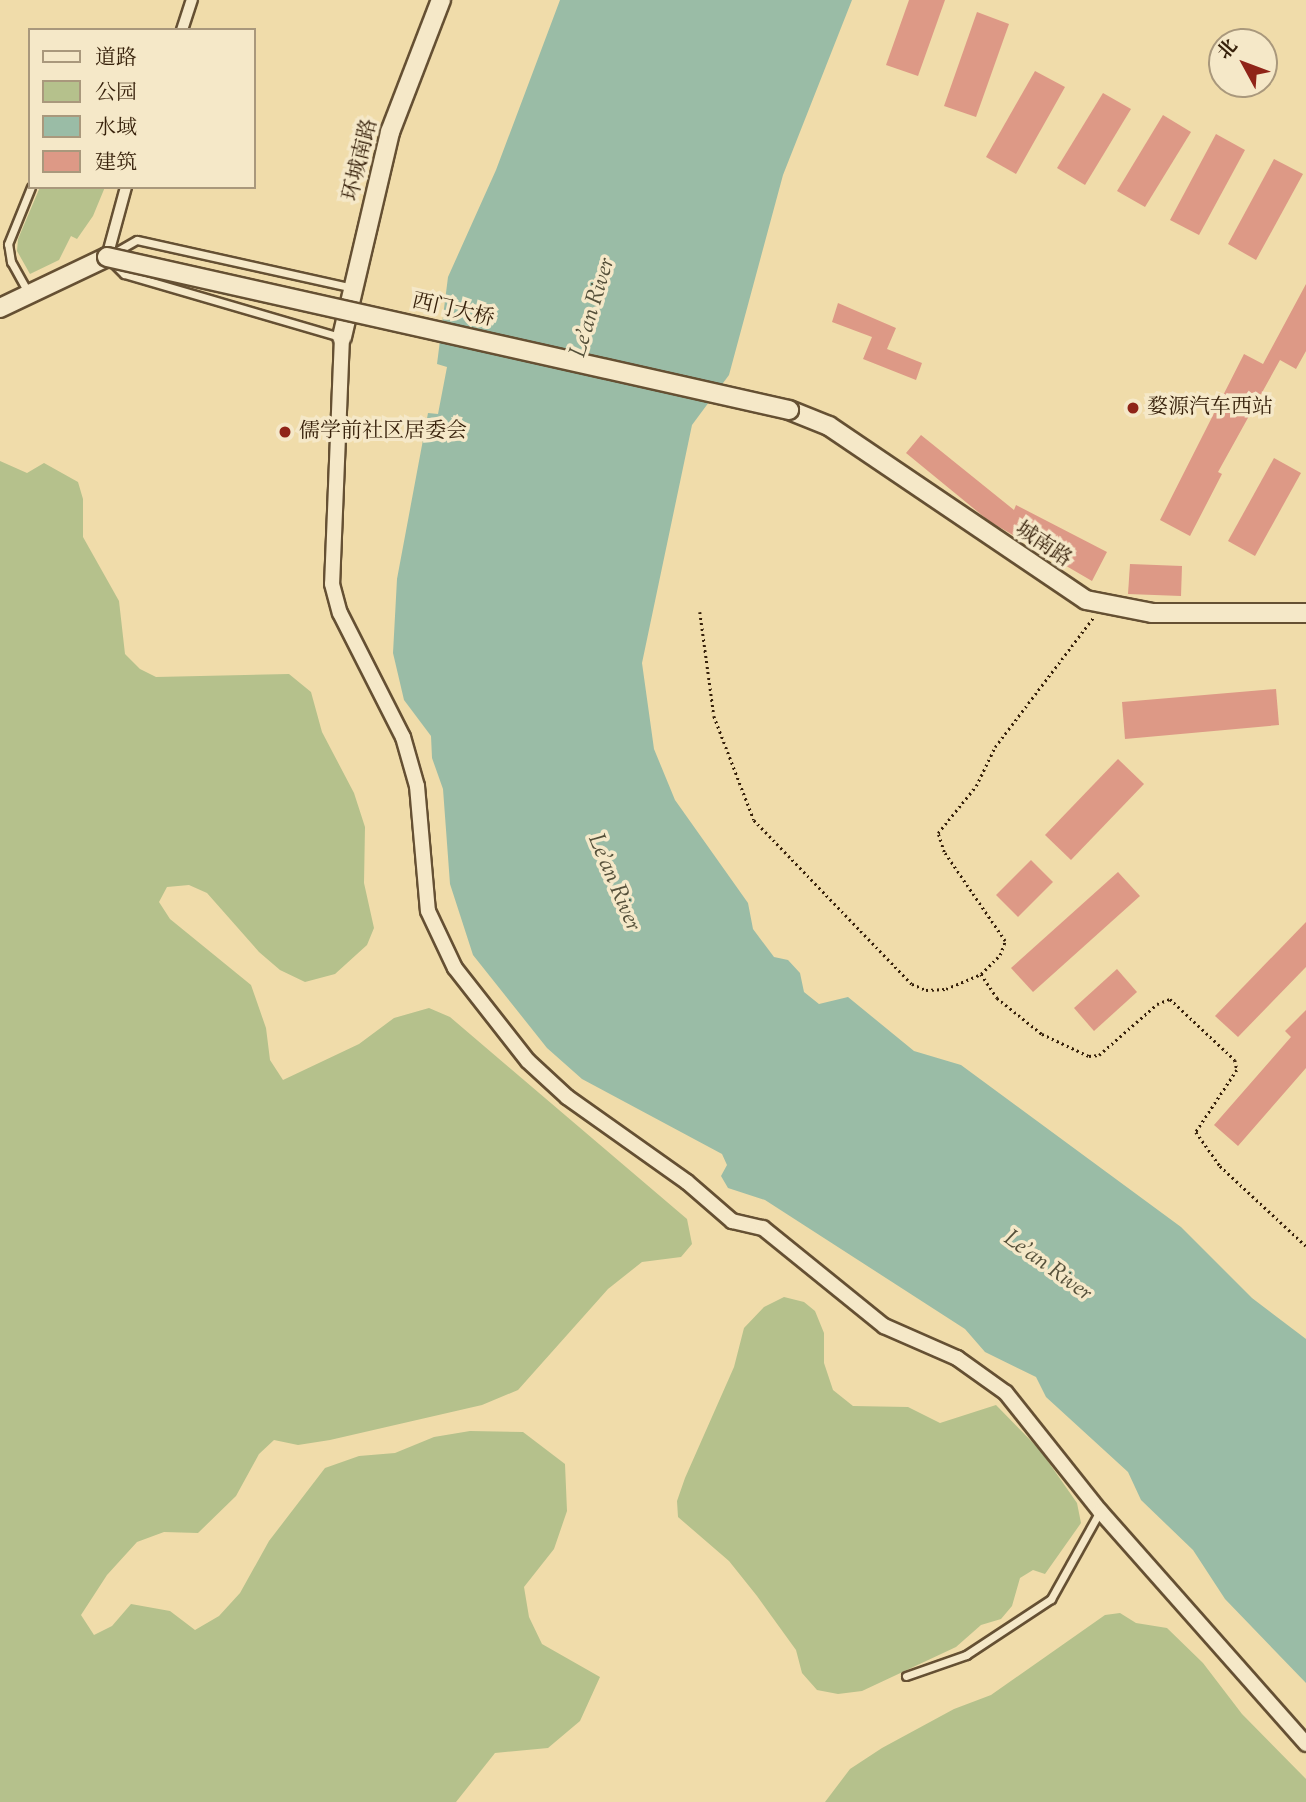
<!DOCTYPE html>
<html>
<head>
<meta charset="utf-8">
<style>
	body { margin:0 }
	#map { position:relative; width:1306px; height:1802px; overflow:hidden; background:#f0dcaa; font-family:"Sorts Mill Goudy","Noto Serif SC",serif }
	div>[style] { position:absolute }
	.green>* { inset:0; background:#b5c18c }
	.water>* { inset:0; background:#9abca6 }
	.building>* { inset:0; background:#dd9986 }
	.path>* { height:2.5px; margin-top:-1.25px; transform-origin:0; background:repeating-linear-gradient(90deg,#37210b 0 2px,transparent 0 5.5px) }
	.roads { filter:drop-shadow(2px 0 #655033) drop-shadow(-2px 0 #655033) drop-shadow(0 2px #655033) drop-shadow(0 -2px #655033) }
	.service>* { height:7px; margin:-3.5px; padding:0 3.5px; transform-origin:3.5px; border-radius:3.5px; background:#f5e8c8 }
	.pedestrian>* { height:10px; margin:-5px; padding:0 5px; transform-origin:5px; border-radius:5px; background:#f5e8c8 }
	.minor>* { height:14px; margin:-7px; padding:0 7px; transform-origin:7px; border-radius:7px; background:#f5e8c8 }
	.tertiary>* { height:18px; margin:-9px; padding:0 9px; transform-origin:9px; border-radius:9px; background:#f5e8c8 }
	.bridges { filter:drop-shadow(2px 0 #655033) drop-shadow(-2px 0 #655033) drop-shadow(0 2px #655033) drop-shadow(0 -2px #655033) }
	.tertiary-bridge>* { height:18px; margin:-9px; padding:0 9px; transform-origin:9px; border-radius:9px; background:#f5e8c8 }
	.dots>* { width:19px; height:19px; translate:-50% -50%; box-sizing:border-box; border:4px solid #f5e8c8; border-radius:50% }
	span { translate:-50% -50%; white-space:nowrap; text-align:center; line-height:1.15; -webkit-text-stroke:7px #f5e8c8; paint-order:stroke }
	.street-label { font-size:21px; color:#37210b }
	.poi-label { font-size:21px; color:#37210b }
	.left { translate:0 -50%; text-align:left }
	.water-label { font-size:23px; color:#55503a; font-style:italic }
	.legend { position:absolute; left:28px; top:28px; width:228px; height:161px; box-sizing:border-box; background:#f5e8c8; border:2px solid #a9987c; margin:0; padding:9px 12px; list-style:none; font-size:21px; color:#37210b }
	.legend li { display:flex; align-items:center; gap:14px; height:35px }
	.legend b { width:35px; border:2px solid #a9987c }
	.north { position:absolute; left:1208px; top:28px; width:70px; height:70px; box-sizing:border-box; background:#f5e8c8; border:2px solid #a9987c; border-radius:50%; rotate:311deg; font-size:19px; font-weight:700; line-height:28px; text-align:center; color:#37210b }
	.north::after { content:''; display:block; margin:auto; width:24px; height:32px; background:#8f2418; clip-path:polygon(50% 0,100% 100%,50% 72%,0 100%) }
</style>
</head>
<body>
<div id="map">
	<div class="green">
		<i style="clip-path:polygon(40px 187px,105px 187px,93px 216px,77px 239px,71px 236px,59px 260px,30px 274px,17px 251px,18px 239px)"></i>
		<i style="clip-path:polygon(0 461px,27px 473px,44px 463px,78px 482px,83px 499px,83px 537px,119px 601px,125px 654px,140px 669px,156px 677px,289px 674px,311px 692px,322px 732px,354px 793px,365px 827px,364px 883px,374px 928px,367px 945px,335px 974px,305px 982px,280px 970px,259px 952px,207px 893px,189px 885px,167px 887px,159px 902px,170px 919px,251px 985px,266px 1028px,270px 1060px,283px 1080px,359px 1044px,394px 1018px,429px 1008px,450px 1017px,687px 1219px,692px 1244px,681px 1257px,642px 1262px,608px 1289px,518px 1390px,482px 1405px,330px 1440px,298px 1445px,274px 1440px,259px 1454px,236px 1496px,198px 1533px,164px 1532px,137px 1542px,107px 1575px,81px 1615px,94px 1635px,112px 1626px,131px 1604px,170px 1611px,195px 1630px,219px 1616px,240px 1593px,269px 1541px,325px 1468px,359px 1456px,395px 1453px,434px 1437px,470px 1431px,523px 1432px,565px 1464px,567px 1511px,554px 1549px,524px 1587px,529px 1617px,542px 1644px,600px 1677px,580px 1721px,548px 1748px,495px 1753px,456px 1802px,0 1802px)"></i>
		<i style="clip-path:polygon(784px 1297px,804px 1302px,815px 1311px,824px 1333px,824px 1363px,833px 1390px,853px 1406px,908px 1407px,940px 1423px,996px 1405px,1040px 1450px,1077px 1503px,1081px 1523px,1045px 1574px,1033px 1570px,1020px 1578px,1012px 1606px,1001px 1619px,981px 1625px,956px 1647px,862px 1691px,838px 1694px,817px 1690px,802px 1673px,796px 1650px,757px 1596px,729px 1561px,678px 1517px,677px 1501px,685px 1478px,734px 1367px,744px 1328px,764px 1307px)"></i>
		<i style="clip-path:polygon(1120px 1613px,1136px 1623px,1167px 1628px,1203px 1663px,1242px 1714px,1306px 1779px,1306px 1802px,825px 1802px,850px 1769px,882px 1748px,954px 1709px,991px 1695px,1105px 1615px)"></i>
	</div>
	<div class="water">
		<i style="clip-path:polygon(560px 0,852px 0,783px 175px,729px 375px,692px 425px,642px 663px,654px 749px,675px 800px,748px 903px,753px 929px,774px 957px,788px 960px,800px 973px,804px 992px,819px 1004px,848px 997px,914px 1051px,961px 1065px,1181px 1227px,1252px 1298px,1306px 1339px,1306px 1683px,1225px 1599px,1193px 1550px,1141px 1500px,1128px 1472px,1046px 1397px,1036px 1377px,985px 1352px,965px 1329px,765px 1200px,728px 1188px,721px 1176px,727px 1165px,722px 1154px,582px 1079px,547px 1048px,473px 955px,450px 884px,443px 789px,432px 758px,431px 736px,404px 700px,393px 653px,397px 579px,428px 413px,438px 414px,447px 367px,437px 364px,448px 277px,496px 170px)"></i>
	</div>
	<div class="building">
		<i style="clip-path:polygon(909px 0,945px 0,918px 76px,886px 65px)"></i>
		<i style="clip-path:polygon(977px 12px,1009px 24px,976px 117px,944px 106px)"></i>
		<i style="clip-path:polygon(1035px 71px,1065px 87px,1016px 174px,986px 157px)"></i>
		<i style="clip-path:polygon(1103px 93px,1131px 109px,1085px 185px,1057px 168px)"></i>
		<i style="clip-path:polygon(1163px 115px,1191px 132px,1145px 207px,1117px 191px)"></i>
		<i style="clip-path:polygon(1216px 134px,1245px 150px,1199px 235px,1170px 220px)"></i>
		<i style="clip-path:polygon(1274px 159px,1303px 174px,1256px 260px,1228px 244px)"></i>
		<i style="clip-path:polygon(1306px 284px,1306px 351px,1296px 369px,1280px 360px,1218px 472px,1222px 474px,1190px 536px,1160px 520px,1244px 354px,1263px 364px)"></i>
		<i style="clip-path:polygon(838px 303px,896px 328px,887px 349px,922px 363px,916px 380px,863px 359px,872px 337px,832px 322px)"></i>
		<i style="clip-path:polygon(921px 435px,1014px 510px,1016px 505px,1107px 552px,1092px 581px,989px 521px,906px 453px)"></i>
		<i style="clip-path:polygon(1274px 458px,1301px 473px,1255px 556px,1228px 541px)"></i>
		<i style="clip-path:polygon(1130px 564px,1182px 566px,1181px 596px,1128px 594px)"></i>
		<i style="clip-path:polygon(1276px 689px,1279px 725px,1125px 739px,1122px 702px)"></i>
		<i style="clip-path:polygon(1118px 759px,1144px 784px,1071px 860px,1045px 835px)"></i>
		<i style="clip-path:polygon(1031px 860px,1053px 882px,1018px 917px,996px 895px)"></i>
		<i style="clip-path:polygon(1118px 872px,1140px 896px,1033px 992px,1011px 968px)"></i>
		<i style="clip-path:polygon(1306px 922px,1306px 967px,1238px 1037px,1215px 1016px)"></i>
		<i style="clip-path:polygon(1117px 969px,1137px 992px,1094px 1031px,1074px 1008px)"></i>
		<i style="clip-path:polygon(1306px 1010px,1306px 1068px,1238px 1146px,1214px 1125px,1291px 1037px,1285px 1031px)"></i>
	</div>
	<div class="path">
		<i style="left:700px;top:612px;width:105px;rotate:82.3deg"></i>
		<i style="left:714px;top:716px;width:111px;rotate:69deg"></i>
		<i style="left:754px;top:820px;width:228px;rotate:46.1deg"></i>
		<i style="left:912px;top:984px;width:15px;rotate:23deg"></i>
		<i style="left:926px;top:990px;width:20px;rotate:-3deg"></i>
		<i style="left:946px;top:989px;width:38px;rotate:-23deg"></i>
		<i style="left:981px;top:974px;width:27px;rotate:-45deg"></i>
		<i style="left:1000px;top:955px;width:15px;rotate:-70deg"></i>
		<i style="left:1005px;top:941px;width:108px;rotate:-124.4deg"></i>
		<i style="left:944px;top:852px;width:20px;rotate:-108deg"></i>
		<i style="left:938px;top:833px;width:60px;rotate:-51deg"></i>
		<i style="left:976px;top:786px;width:43px;rotate:-64deg"></i>
		<i style="left:995px;top:747px;width:162px;rotate:-52.8deg"></i>
		<i style="left:981px;top:974px;width:29px;rotate:56deg"></i>
		<i style="left:997px;top:998px;width:58px;rotate:38.7deg"></i>
		<i style="left:1042px;top:1034px;width:52px;rotate:25.1deg"></i>
		<i style="left:1089px;top:1056px;width:10px;rotate:-6deg"></i>
		<i style="left:1099px;top:1055px;width:77px;rotate:-41.3deg"></i>
		<i style="left:1157px;top:1004px;width:14px;rotate:-21deg"></i>
		<i style="left:1170px;top:999px;width:89px;rotate:43.2deg"></i>
		<i style="left:1235px;top:1060px;width:10px;rotate:79deg"></i>
		<i style="left:1237px;top:1070px;width:74px;rotate:123.5deg"></i>
		<i style="left:1196px;top:1132px;width:42px;rotate:54.8deg"></i>
		<i style="left:1220px;top:1166px;width:117px;rotate:42.9deg"></i>
	</div>
	<div class="roads">
		<div class="service">
			<i style="left:29px;top:294px;width:37px;rotate:-119deg"></i>
			<i style="left:11px;top:262px;width:18px;rotate:-99deg"></i>
			<i style="left:8px;top:244px;width:61px;rotate:-68deg"></i>
			<i style="left:340px;top:337px;width:225px;rotate:-163.7deg"></i>
			<i style="left:124px;top:274px;width:24px;rotate:-135deg"></i>
			<i style="left:107px;top:257px;width:34px;rotate:-30deg"></i>
			<i style="left:137px;top:240px;width:221px;rotate:12.5deg"></i>
			<i style="left:906px;top:1676px;width:64px;rotate:-19.3deg"></i>
			<i style="left:966px;top:1655px;width:102px;rotate:-33.4deg"></i>
			<i style="left:1051px;top:1599px;width:101px;rotate:-60.9deg"></i>
		</div>
		<div class="pedestrian">
			<i style="left:182px;top:30px;width:32px;rotate:-72deg"></i>
			<i style="left:107px;top:257px;width:73px;rotate:-74.8deg"></i>
		</div>
		<div class="minor">
			<i style="left:342px;top:337px;width:247px;rotate:92.3deg"></i>
			<i style="left:332px;top:584px;width:30px;rotate:75deg"></i>
			<i style="left:340px;top:613px;width:139px;rotate:63.1deg"></i>
			<i style="left:403px;top:737px;width:51px;rotate:74.1deg"></i>
			<i style="left:417px;top:786px;width:125px;rotate:85deg"></i>
			<i style="left:428px;top:911px;width:63px;rotate:64.7deg"></i>
			<i style="left:455px;top:968px;width:118px;rotate:51.9deg"></i>
			<i style="left:528px;top:1061px;width:53px;rotate:42.7deg"></i>
			<i style="left:567px;top:1097px;width:147px;rotate:35.3deg"></i>
			<i style="left:687px;top:1182px;width:60px;rotate:40.9deg"></i>
			<i style="left:732px;top:1221px;width:32px;rotate:13deg"></i>
			<i style="left:763px;top:1228px;width:156px;rotate:39deg"></i>
			<i style="left:884px;top:1326px;width:80px;rotate:23.7deg"></i>
			<i style="left:957px;top:1358px;width:60px;rotate:35.5deg"></i>
			<i style="left:1006px;top:1393px;width:151px;rotate:51.5deg"></i>
			<i style="left:1100px;top:1511px;width:311px;rotate:48.5deg"></i>
		</div>
		<div class="tertiary">
			<i style="left:0;top:308px;width:119px;rotate:-25.5deg"></i>
			<i style="left:342px;top:337px;width:211px;rotate:-76.8deg"></i>
			<i style="left:390px;top:132px;width:142px;rotate:-68.9deg"></i>
			<i style="left:789px;top:410px;width:43px;rotate:21.8deg"></i>
			<i style="left:829px;top:426px;width:310px;rotate:34.1deg"></i>
			<i style="left:1086px;top:600px;width:67px;rotate:11.1deg"></i>
			<i style="left:1152px;top:613px;width:154px"></i>
		</div>
	</div>
	<div class="bridges">
		<div class="tertiary-bridge">
			<i style="left:107px;top:257px;width:699px;rotate:12.64deg"></i>
		</div>
	</div>
	<div class="dots">
		<i style="left:1133px;top:408px;background:#8f2418"></i>
		<i style="left:285px;top:432px;background:#8f2418"></i>
	</div>
	<div class="street-label">
		<span style="left:361px;top:160px;rotate:-76deg">环城南路</span>
		<span style="left:453px;top:311px;rotate:13deg">西门大桥</span>
		<span style="left:1043px;top:545px;rotate:34deg">城南路</span>
	</div>
	<div class="poi-label">
		<span class="left" style="left:1147px;top:408px">婺源汽车西站</span>
		<span class="left" style="left:299px;top:432px">儒学前社区居委会</span>
	</div>
	<div class="water-label">
		<span style="left:594px;top:308px;rotate:-73deg">Le'an River</span>
		<span style="left:613px;top:883px;rotate:67deg">Le'an River</span>
		<span style="left:1047px;top:1267px;rotate:36deg">Le'an River</span>
	</div>
	<ul class="legend">
	<li><b style="height:9px;background:#f5e8c8"></b>道路</li>
	<li><b style="height:19px;background:#b5c18c"></b>公园</li>
	<li><b style="height:19px;background:#9abca6"></b>水域</li>
	<li><b style="height:19px;background:#dd9986"></b>建筑</li>
	</ul>
	<div class="north">北</div>
</div>
</body>
</html>
